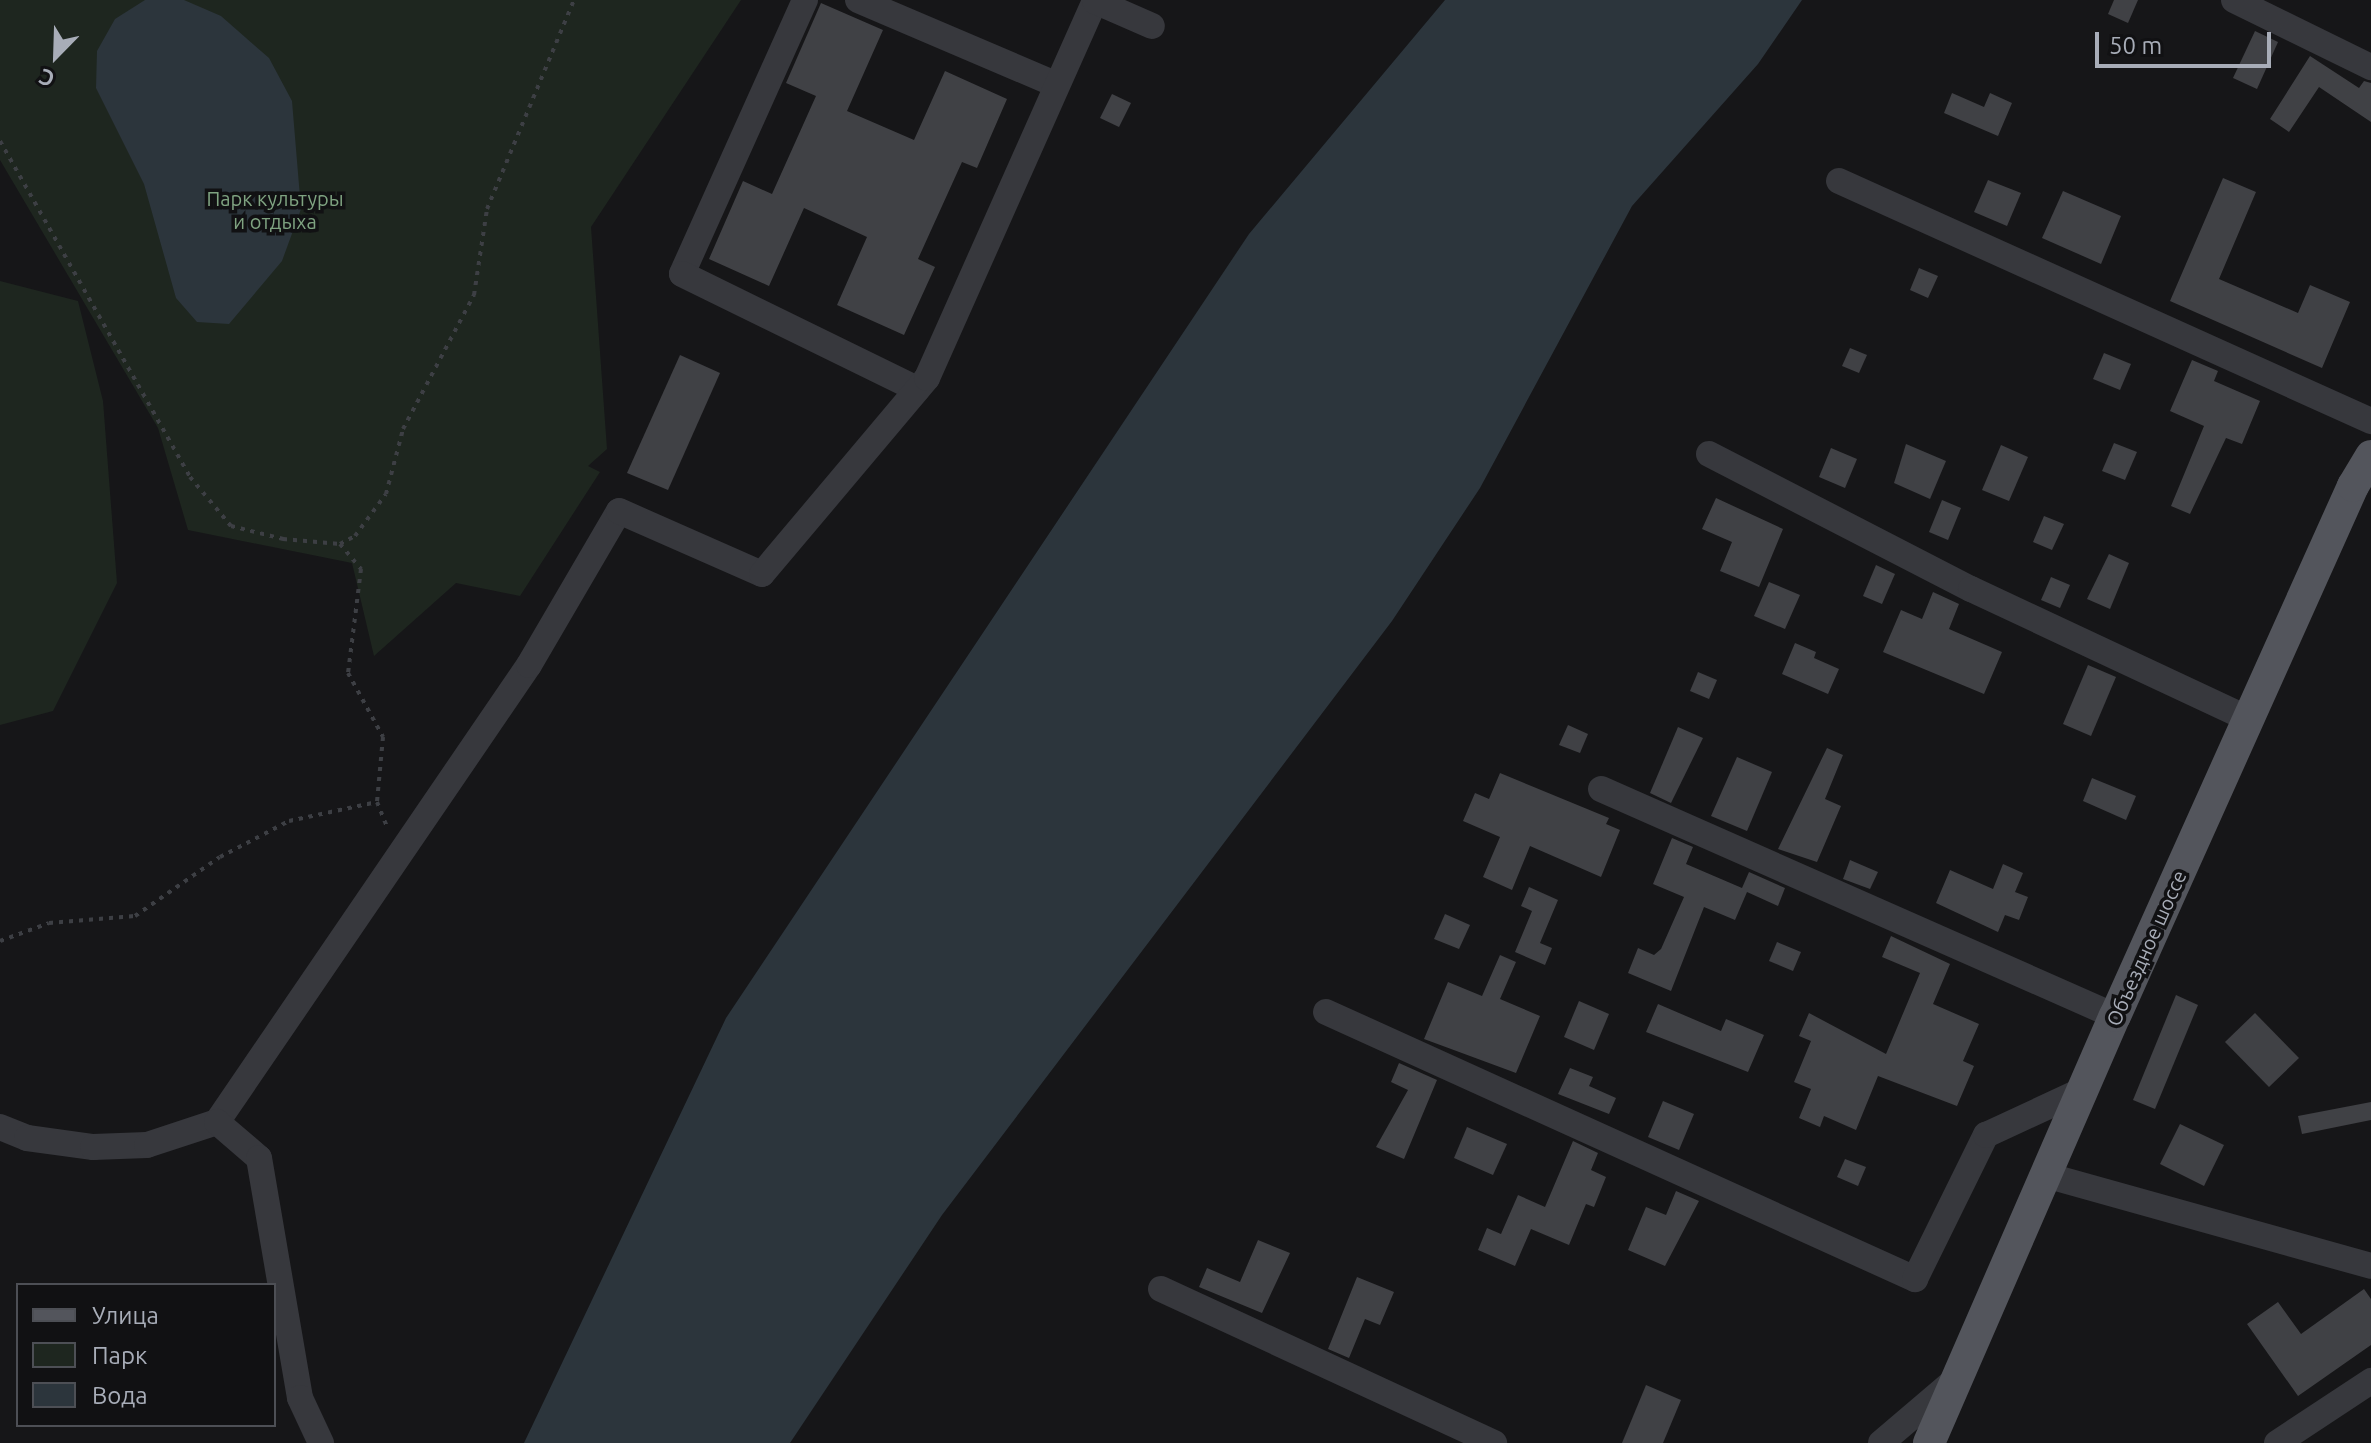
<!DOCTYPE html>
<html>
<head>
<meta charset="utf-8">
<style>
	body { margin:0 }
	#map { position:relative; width:2371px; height:1443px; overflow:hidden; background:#161618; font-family:Ubuntu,sans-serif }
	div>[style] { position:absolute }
	.green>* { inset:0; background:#1e261f }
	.water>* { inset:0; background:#2c353c }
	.building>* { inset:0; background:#404145 }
	.path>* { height:4px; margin-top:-2px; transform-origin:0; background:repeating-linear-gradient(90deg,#3d3f44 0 4px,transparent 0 10px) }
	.minor>* { height:26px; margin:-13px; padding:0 13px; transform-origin:13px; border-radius:13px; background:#37383d }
	.major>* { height:32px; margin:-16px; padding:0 16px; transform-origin:16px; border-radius:16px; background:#53555c }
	span { translate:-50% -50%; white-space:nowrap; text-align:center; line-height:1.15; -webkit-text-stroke:7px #111113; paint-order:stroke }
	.park-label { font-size:20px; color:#7fa381 }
	.street-label { font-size:20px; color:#a8adb8 }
	.legend { position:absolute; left:16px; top:1283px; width:260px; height:144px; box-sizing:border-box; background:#111113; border:2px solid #4d4f55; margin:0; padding:10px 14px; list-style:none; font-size:24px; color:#a8adb8 }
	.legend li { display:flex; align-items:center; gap:16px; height:40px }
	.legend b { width:40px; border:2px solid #4d4f55 }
	.north { position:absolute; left:16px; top:16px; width:80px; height:80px; -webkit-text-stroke:6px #111113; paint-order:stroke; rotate:203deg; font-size:22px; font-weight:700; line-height:32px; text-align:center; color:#a8adb8 }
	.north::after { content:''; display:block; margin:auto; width:28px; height:36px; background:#a8adb8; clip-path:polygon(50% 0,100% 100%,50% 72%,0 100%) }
	.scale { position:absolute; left:2095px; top:32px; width:176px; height:36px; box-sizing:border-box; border:4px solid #a8adb8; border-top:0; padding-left:10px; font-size:24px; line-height:28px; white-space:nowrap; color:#a8adb8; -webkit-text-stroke:6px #111113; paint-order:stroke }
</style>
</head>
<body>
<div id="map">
	<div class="green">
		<i style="clip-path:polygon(0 0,741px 0,591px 227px,607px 449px,588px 466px,600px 472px,520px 596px,456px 583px,374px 656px,352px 563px,188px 530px,158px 428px,0 160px)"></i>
		<i style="clip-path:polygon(0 281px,78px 301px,103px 401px,117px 583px,53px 711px,0 725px)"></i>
	</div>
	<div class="water">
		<i style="clip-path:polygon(145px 0,184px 0,221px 16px,269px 58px,292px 101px,301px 209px,282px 261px,229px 324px,197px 322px,176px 298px,144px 184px,96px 88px,97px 51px,115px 19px)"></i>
		<i style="clip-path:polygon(1445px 0,1802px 0,1758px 64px,1632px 206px,1480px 488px,1392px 621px,942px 1215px,790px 1443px,524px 1443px,726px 1018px,1249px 234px)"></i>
	</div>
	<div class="building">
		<i style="clip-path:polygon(2114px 0,2138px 0,2128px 23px,2108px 14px)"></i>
		<i style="clip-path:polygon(821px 3px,883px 30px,847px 111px,914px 140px,945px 71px,1007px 99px,977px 168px,962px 162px,918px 259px,935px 267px,904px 335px,837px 305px,867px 237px,804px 208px,769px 286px,709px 259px,743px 181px,772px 194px,816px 96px,786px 83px)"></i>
		<i style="clip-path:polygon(2255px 31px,2278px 42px,2257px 89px,2233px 78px)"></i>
		<i style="clip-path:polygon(2310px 56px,2359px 88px,2364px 81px,2371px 83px,2371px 122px,2319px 87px,2289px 132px,2270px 119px)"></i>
		<i style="clip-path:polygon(1952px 93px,1984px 107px,1990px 93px,2012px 103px,1998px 136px,1944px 113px)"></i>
		<i style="clip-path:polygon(1112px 94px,1131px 103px,1119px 127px,1100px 118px)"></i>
		<i style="clip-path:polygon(2223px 178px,2256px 192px,2219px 279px,2298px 313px,2310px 285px,2350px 302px,2322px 368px,2170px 301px)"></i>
		<i style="clip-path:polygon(1988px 180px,2021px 193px,2007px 226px,1974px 212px)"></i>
		<i style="clip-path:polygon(2063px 191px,2121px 216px,2101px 264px,2042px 238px)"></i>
		<i style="clip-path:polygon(1919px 268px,1938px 276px,1928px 298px,1910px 290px)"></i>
		<i style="clip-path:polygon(1850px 348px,1867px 355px,1859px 373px,1842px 366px)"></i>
		<i style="clip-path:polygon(2104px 353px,2131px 364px,2120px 390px,2093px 379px)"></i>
		<i style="clip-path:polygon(680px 355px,720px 373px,668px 490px,627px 473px)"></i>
		<i style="clip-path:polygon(2192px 360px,2218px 371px,2214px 381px,2260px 401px,2242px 444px,2226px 438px,2190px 514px,2171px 506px,2204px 426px,2170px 411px)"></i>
		<i style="clip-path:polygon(2114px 443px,2137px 452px,2125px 480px,2102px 471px)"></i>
		<i style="clip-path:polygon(1906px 444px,1946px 461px,1930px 499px,1894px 483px)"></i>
		<i style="clip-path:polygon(2001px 445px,2028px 457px,2009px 501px,1982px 490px)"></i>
		<i style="clip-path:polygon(1831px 448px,1857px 459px,1845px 488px,1819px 477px)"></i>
		<i style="clip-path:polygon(1716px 498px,1783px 529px,1759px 587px,1720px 571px,1732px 542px,1702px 529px)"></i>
		<i style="clip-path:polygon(1942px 500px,1961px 508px,1948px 540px,1929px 532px)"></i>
		<i style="clip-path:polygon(2044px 516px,2064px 524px,2052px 550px,2033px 542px)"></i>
		<i style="clip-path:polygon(2109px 554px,2129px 563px,2110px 609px,2087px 599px)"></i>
		<i style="clip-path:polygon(1876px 565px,1895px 574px,1882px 604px,1863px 596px)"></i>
		<i style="clip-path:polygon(2051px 577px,2070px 585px,2060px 608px,2041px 600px)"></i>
		<i style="clip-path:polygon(1769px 582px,1800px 595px,1785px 629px,1754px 616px)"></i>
		<i style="clip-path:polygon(1933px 592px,1959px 604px,1949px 629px,2002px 652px,1984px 694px,1883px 652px,1901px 610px,1922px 619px)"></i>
		<i style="clip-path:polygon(1795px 643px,1816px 652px,1814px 658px,1839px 669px,1828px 694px,1782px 674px)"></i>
		<i style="clip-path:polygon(2088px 665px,2116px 677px,2091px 736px,2063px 724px)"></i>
		<i style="clip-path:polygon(1698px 672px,1717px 680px,1709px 699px,1690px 691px)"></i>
		<i style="clip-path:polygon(1568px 725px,1588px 734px,1580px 753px,1559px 745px)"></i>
		<i style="clip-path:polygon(1678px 727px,1703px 738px,1671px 803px,1650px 793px)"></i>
		<i style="clip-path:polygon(1827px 748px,1843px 755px,1825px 799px,1841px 806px,1817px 862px,1778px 849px)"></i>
		<i style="clip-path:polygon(1737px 757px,1772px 772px,1747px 831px,1711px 816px)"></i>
		<i style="clip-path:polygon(1500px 773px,1609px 818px,1606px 824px,1620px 830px,1601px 877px,1530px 846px,1512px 890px,1483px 877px,1500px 837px,1463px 821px,1475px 793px,1489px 799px)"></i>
		<i style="clip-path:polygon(2092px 778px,2136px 796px,2126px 820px,2083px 801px)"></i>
		<i style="clip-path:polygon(1672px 838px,1693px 847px,1686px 864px,1742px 888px,1749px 872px,1785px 888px,1778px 906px,1747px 892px,1735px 920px,1704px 907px,1671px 991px,1628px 973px,1638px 948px,1654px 955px,1661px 949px,1684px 897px,1653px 884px)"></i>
		<i style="clip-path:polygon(1850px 860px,1878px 872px,1870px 889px,1843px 879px)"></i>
		<i style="clip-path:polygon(2003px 864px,2023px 873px,2015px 892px,2028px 897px,2019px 920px,2005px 915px,1998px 932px,1936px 903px,1950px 870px,1993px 889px)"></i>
		<i style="clip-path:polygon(1529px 887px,1558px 900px,1540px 943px,1552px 948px,1545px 965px,1515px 952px,1532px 911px,1521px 906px)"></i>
		<i style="clip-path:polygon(1445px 914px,1470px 925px,1459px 949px,1434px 939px)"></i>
		<i style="clip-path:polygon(1891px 936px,1950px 964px,1933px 1004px,1979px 1024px,1963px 1061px,1974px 1066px,1957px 1106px,1878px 1076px,1856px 1130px,1824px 1116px,1820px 1127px,1799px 1118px,1811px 1089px,1794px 1082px,1811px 1041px,1799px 1036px,1809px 1013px,1886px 1054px,1920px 973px,1882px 957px)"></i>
		<i style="clip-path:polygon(1777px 942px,1801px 952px,1793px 971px,1769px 961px)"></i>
		<i style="clip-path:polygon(1500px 955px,1516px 962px,1500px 999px,1540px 1016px,1516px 1073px,1424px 1039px,1448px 982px,1482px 996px)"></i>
		<i style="clip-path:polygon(2176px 995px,2198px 1005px,2155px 1109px,2133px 1100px)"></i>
		<i style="clip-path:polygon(1579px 1001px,1609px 1014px,1594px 1050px,1564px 1037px)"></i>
		<i style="clip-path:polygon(1658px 1004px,1721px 1031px,1726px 1019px,1764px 1035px,1748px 1072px,1646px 1032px)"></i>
		<i style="clip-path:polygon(2255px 1013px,2299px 1058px,2269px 1087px,2225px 1042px)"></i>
		<i style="clip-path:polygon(1399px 1063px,1437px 1080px,1404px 1159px,1376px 1147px,1408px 1090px,1391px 1082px)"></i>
		<i style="clip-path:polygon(1570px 1068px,1593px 1077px,1589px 1086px,1616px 1098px,1609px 1114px,1558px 1094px)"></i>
		<i style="clip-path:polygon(1663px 1101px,1694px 1114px,1679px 1150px,1648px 1137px)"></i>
		<i style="clip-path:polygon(2371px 1102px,2371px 1120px,2302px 1134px,2298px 1116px)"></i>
		<i style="clip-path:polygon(2180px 1124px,2224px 1145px,2204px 1186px,2160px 1164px)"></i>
		<i style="clip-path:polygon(1467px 1127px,1507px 1144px,1493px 1175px,1454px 1158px)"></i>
		<i style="clip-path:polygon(1573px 1141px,1598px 1153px,1591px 1170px,1606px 1177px,1594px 1207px,1586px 1204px,1569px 1245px,1531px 1229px,1515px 1266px,1478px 1250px,1487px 1228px,1501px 1234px,1518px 1195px,1545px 1207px)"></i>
		<i style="clip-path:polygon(1845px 1159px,1866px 1167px,1858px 1186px,1837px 1177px)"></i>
		<i style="clip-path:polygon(1676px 1191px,1699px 1201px,1665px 1266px,1628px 1250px,1646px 1207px,1666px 1215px)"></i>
		<i style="clip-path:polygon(1258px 1240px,1290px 1253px,1262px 1313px,1199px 1287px,1207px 1268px,1240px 1282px)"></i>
		<i style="clip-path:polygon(1357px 1277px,1394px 1292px,1380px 1325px,1365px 1319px,1349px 1358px,1328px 1349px)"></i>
		<i style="clip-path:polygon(2364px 1289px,2371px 1299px,2371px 1345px,2298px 1396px,2247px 1324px,2278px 1302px,2301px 1334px)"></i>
		<i style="clip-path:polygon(1646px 1385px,1681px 1400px,1663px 1443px,1622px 1443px)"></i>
	</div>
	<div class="path">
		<i style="left:0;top:141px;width:386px;rotate:60.5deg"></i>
		<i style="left:190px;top:477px;width:64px;rotate:50.1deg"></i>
		<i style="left:231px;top:526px;width:54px;rotate:14deg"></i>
		<i style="left:283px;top:539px;width:57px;rotate:5deg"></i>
		<i style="left:340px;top:544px;width:33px;rotate:50deg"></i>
		<i style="left:361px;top:569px;width:105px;rotate:97.1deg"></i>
		<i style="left:348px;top:673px;width:73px;rotate:61.3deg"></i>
		<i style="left:383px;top:737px;width:65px;rotate:95.3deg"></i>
		<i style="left:377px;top:802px;width:29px;rotate:68deg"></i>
		<i style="left:340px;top:544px;width:17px;rotate:-28deg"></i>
		<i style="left:355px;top:536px;width:52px;rotate:-53.6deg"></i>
		<i style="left:386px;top:494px;width:67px;rotate:-75.3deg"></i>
		<i style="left:403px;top:429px;width:152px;rotate:-62.1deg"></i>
		<i style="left:474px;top:295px;width:87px;rotate:-81.4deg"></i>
		<i style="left:487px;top:209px;width:226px;rotate:-67.4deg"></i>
		<i style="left:0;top:941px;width:52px;rotate:-20.2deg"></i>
		<i style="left:49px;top:923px;width:86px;rotate:-4.7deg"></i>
		<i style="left:135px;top:916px;width:103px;rotate:-34.8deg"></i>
		<i style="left:220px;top:857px;width:78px;rotate:-27.6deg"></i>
		<i style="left:289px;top:821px;width:90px;rotate:-12.2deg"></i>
	</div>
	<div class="minor">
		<i style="left:805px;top:0;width:300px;rotate:114.2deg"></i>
		<i style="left:682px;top:274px;width:262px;rotate:26.1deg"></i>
		<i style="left:858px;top:0;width:216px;rotate:23.1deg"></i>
		<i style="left:2234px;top:0;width:153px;rotate:26.1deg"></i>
		<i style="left:1839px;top:181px;width:584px;rotate:24.28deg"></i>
		<i style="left:1709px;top:454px;width:295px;rotate:27.3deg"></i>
		<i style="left:1971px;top:589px;width:306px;rotate:25.1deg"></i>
		<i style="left:1601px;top:789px;width:562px;rotate:23.83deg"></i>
		<i style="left:1326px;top:1012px;width:647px;rotate:24.39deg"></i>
		<i style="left:1915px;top:1279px;width:161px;rotate:-63.8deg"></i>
		<i style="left:1986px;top:1135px;width:109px;rotate:-24.9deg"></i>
		<i style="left:217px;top:1122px;width:553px;rotate:-55.68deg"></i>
		<i style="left:529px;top:665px;width:178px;rotate:-59.7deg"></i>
		<i style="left:619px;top:511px;width:156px;rotate:23.8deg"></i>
		<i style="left:762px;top:574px;width:256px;rotate:-49.9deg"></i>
		<i style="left:927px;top:378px;width:413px;rotate:-66deg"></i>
		<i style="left:1095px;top:1px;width:62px;rotate:23.7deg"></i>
		<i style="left:0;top:1127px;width:29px;rotate:22deg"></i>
		<i style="left:27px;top:1138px;width:67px;rotate:7.8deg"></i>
		<i style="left:93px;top:1147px;width:54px;rotate:-2.1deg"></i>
		<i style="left:147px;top:1145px;width:74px;rotate:-18.2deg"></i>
		<i style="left:217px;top:1122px;width:55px;rotate:40.6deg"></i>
		<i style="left:259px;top:1158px;width:243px;rotate:80.3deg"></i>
		<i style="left:300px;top:1398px;width:50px;rotate:65deg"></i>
		<i style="left:2049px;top:1176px;width:334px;rotate:15.6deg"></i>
		<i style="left:1161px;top:1289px;width:367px;rotate:24.8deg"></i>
		<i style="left:1881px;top:1443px;width:100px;rotate:-40.5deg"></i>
		<i style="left:2277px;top:1443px;width:113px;rotate:-33.4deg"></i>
	</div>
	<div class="major">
		<i style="left:1929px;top:1443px;width:466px;rotate:-66.5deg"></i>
		<i style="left:2115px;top:1016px;width:581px;rotate:-65.82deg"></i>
		<i style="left:2353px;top:486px;width:35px;rotate:-59deg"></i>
	</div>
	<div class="park-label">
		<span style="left:275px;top:210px">Парк культуры<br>и отдыха</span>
	</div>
	<div class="street-label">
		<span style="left:2146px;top:948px;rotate:-66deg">Объездное шоссе</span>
	</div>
	<ul class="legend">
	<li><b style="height:10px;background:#53555c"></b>Улица</li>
	<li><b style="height:22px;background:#1e261f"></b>Парк</li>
	<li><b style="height:22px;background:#2c353c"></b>Вода</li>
	</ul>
	<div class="north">С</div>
	<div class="scale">50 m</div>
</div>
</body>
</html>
